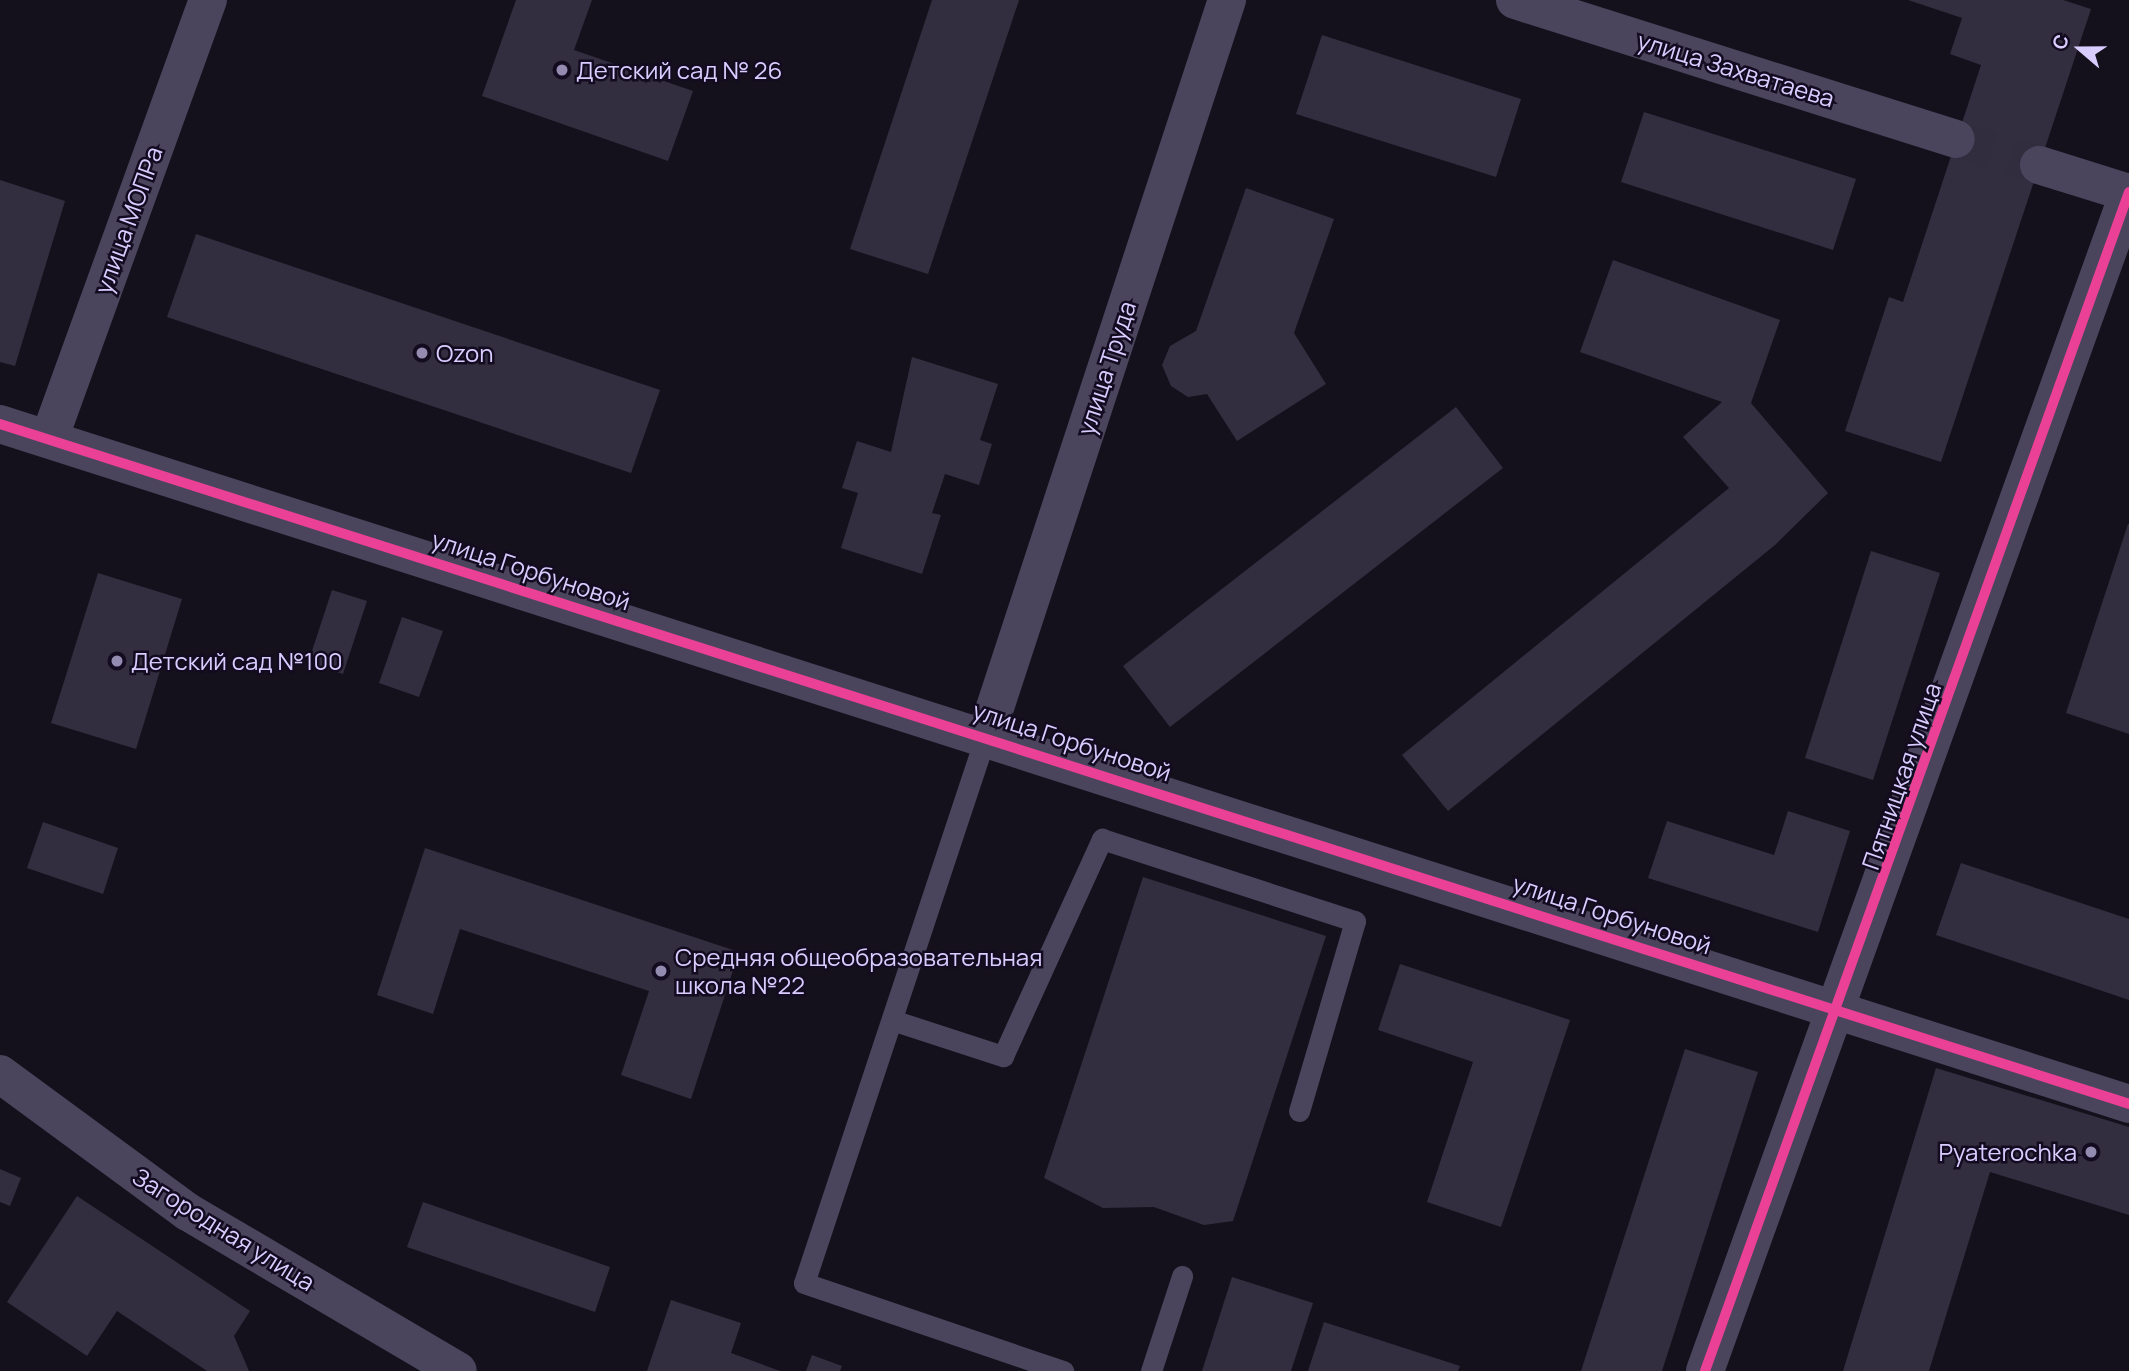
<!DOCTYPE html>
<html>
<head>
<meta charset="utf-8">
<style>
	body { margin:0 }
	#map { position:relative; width:2129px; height:1371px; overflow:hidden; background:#14111c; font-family:Manrope,sans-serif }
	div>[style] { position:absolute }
	.building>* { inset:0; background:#332e3f }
	.minor-tunnel>* { height:38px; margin-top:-19px; transform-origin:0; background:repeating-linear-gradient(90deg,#322d3e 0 38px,transparent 0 57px) }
	.service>* { height:21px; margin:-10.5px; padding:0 10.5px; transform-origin:10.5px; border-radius:10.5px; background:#4a455d }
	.minor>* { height:38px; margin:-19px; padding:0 19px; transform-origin:19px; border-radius:19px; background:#4a455d }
	.cycleway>* { height:10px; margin:-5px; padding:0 5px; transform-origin:5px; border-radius:5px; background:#ea4096 }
	.dots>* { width:19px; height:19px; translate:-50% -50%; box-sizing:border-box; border:4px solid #130c21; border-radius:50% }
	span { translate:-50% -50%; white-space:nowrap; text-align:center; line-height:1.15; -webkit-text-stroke:5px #130c21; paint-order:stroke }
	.street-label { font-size:24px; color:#d9ccff }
	.poi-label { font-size:24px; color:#d9ccff }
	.left { translate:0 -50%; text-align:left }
	.right { translate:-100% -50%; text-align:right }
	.north { position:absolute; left:2045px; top:14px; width:70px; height:70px; -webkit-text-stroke:5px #130c21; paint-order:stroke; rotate:290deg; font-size:19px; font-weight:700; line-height:28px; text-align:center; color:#d9ccff }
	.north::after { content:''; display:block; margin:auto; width:24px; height:32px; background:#d9ccff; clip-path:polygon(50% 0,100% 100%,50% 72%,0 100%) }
</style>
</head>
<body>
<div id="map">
	<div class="building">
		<i style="clip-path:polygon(516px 0,592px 0,574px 50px,693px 91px,668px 161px,482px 96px)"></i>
		<i style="clip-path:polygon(932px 0,1019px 0,928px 274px,850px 249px)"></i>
		<i style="clip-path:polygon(1908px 0,2063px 0,2091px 9px,1941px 462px,1845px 431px,1889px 297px,1903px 302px,1981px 65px,1950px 54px,1962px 18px)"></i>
		<i style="clip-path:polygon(1322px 35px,1521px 99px,1496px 177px,1296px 114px)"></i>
		<i style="clip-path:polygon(1644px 112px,1856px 179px,1833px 250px,1621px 182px)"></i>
		<i style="clip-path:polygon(0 180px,65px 201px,15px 366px,0 362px)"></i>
		<i style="clip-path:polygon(1246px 188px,1334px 219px,1294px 333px,1326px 384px,1237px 441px,1207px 394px,1188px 397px,1171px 386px,1162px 365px,1170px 346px,1196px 331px)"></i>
		<i style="clip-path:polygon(196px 234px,660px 390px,631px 473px,167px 317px)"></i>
		<i style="clip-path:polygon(1613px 260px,1780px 320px,1751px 403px,1828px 493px,1775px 545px,1448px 811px,1402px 755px,1729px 488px,1683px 437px,1722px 402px,1580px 352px)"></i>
		<i style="clip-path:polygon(912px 357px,998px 384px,980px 440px,992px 444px,979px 485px,945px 474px,932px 513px,941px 515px,922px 574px,841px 548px,858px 493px,842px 488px,857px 441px,891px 452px)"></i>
		<i style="clip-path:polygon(1456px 407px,1503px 468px,1170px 727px,1123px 666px)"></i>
		<i style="clip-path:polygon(2128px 524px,2129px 524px,2129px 734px,2066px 713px)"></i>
		<i style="clip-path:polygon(1871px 551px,1940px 573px,1873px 780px,1805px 758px)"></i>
		<i style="clip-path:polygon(98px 573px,182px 599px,136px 749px,51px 723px)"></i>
		<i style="clip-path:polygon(332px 590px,367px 601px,343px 674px,308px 663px)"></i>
		<i style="clip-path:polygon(402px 617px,443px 631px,419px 697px,379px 683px)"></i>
		<i style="clip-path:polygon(1788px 811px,1850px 831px,1818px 932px,1648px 878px,1667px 821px,1774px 855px)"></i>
		<i style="clip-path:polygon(43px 822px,118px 848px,103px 894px,27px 868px)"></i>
		<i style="clip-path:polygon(425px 848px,739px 952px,691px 1099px,621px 1075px,649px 991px,460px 929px,433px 1014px,377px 995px)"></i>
		<i style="clip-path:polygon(1961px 863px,2129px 919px,2129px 1000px,1936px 935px)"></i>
		<i style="clip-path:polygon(1143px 877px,1326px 936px,1233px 1221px,1204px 1225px,1154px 1207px,1103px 1208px,1044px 1178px)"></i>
		<i style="clip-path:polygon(1400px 964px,1570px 1020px,1501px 1227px,1427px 1202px,1473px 1062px,1378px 1030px)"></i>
		<i style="clip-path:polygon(1685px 1049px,1758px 1072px,1662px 1371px,1581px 1371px)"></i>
		<i style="clip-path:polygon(1936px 1068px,2129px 1127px,2129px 1215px,1990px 1172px,1929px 1371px,1843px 1371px)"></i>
		<i style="clip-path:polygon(0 1169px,21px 1178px,10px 1206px,0 1202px)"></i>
		<i style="clip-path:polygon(77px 1196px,250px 1311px,234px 1336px,249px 1371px,207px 1371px,117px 1311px,87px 1356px,7px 1302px)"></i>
		<i style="clip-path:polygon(423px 1202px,610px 1267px,595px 1312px,407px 1247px)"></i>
		<i style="clip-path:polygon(1232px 1277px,1313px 1303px,1291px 1371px,1202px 1371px)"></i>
		<i style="clip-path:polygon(671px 1300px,741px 1323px,731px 1353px,780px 1371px,647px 1371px)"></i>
		<i style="clip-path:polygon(1324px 1322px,1460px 1366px,1458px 1371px,1308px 1371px)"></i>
		<i style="clip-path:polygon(812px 1355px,842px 1366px,840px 1371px,806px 1371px)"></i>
	</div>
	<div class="minor-tunnel">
		<i style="left:1956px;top:139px;width:87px;rotate:17.4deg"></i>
	</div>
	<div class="service">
		<i style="left:986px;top:735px;width:577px;rotate:108.37deg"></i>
		<i style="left:804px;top:1283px;width:274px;rotate:18.8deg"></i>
		<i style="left:892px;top:1020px;width:117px;rotate:18deg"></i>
		<i style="left:1003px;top:1056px;width:239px;rotate:-65.5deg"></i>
		<i style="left:1102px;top:839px;width:266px;rotate:18deg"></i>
		<i style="left:1355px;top:921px;width:198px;rotate:106.4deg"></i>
		<i style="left:1151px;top:1371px;width:100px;rotate:-71.9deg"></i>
	</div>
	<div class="minor">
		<i style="left:1515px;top:0;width:462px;rotate:17.5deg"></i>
		<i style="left:2039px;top:165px;width:94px;rotate:17.3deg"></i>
		<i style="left:0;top:424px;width:2235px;rotate:17.71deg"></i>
		<i style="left:49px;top:439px;width:467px;rotate:-70.1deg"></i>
		<i style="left:986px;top:735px;width:774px;rotate:-71.85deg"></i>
		<i style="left:0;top:1074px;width:233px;rotate:36.3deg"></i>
		<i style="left:188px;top:1212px;width:313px;rotate:30.5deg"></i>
		<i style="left:1705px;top:1371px;width:1253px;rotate:-70.22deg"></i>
	</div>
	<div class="cycleway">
		<i style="left:0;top:424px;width:2235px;rotate:17.71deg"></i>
		<i style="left:1705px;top:1371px;width:1253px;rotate:-70.22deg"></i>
	</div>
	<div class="dots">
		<i style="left:562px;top:70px;background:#948bb0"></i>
		<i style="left:422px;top:353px;background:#948bb0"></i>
		<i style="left:117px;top:661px;background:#948bb0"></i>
		<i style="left:661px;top:971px;background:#948bb0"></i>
		<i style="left:2091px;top:1152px;background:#948bb0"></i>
	</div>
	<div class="street-label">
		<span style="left:1736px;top:69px;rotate:17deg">улица Захватаева</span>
		<span style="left:128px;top:220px;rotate:-70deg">улица МОПРа</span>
		<span style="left:1106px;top:368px;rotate:-72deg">улица Труда</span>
		<span style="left:531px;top:570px;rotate:18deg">улица Горбуновой</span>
		<span style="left:1072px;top:741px;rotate:18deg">улица Горбуновой</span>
		<span style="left:1901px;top:776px;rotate:-71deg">Пятницкая улица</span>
		<span style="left:1612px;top:914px;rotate:18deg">улица Горбуновой</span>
		<span style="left:224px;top:1229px;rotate:32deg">Загородная улица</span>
	</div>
	<div class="poi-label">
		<span class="left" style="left:576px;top:70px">Детский сад № 26</span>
		<span class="left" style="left:436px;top:353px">Ozon</span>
		<span class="left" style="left:131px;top:661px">Детский сад №100</span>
		<span class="left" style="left:675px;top:971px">Средняя общеобразовательная<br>школа №22</span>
		<span class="right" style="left:2077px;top:1152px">Pyaterochka</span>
	</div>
	<div class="north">С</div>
</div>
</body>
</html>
